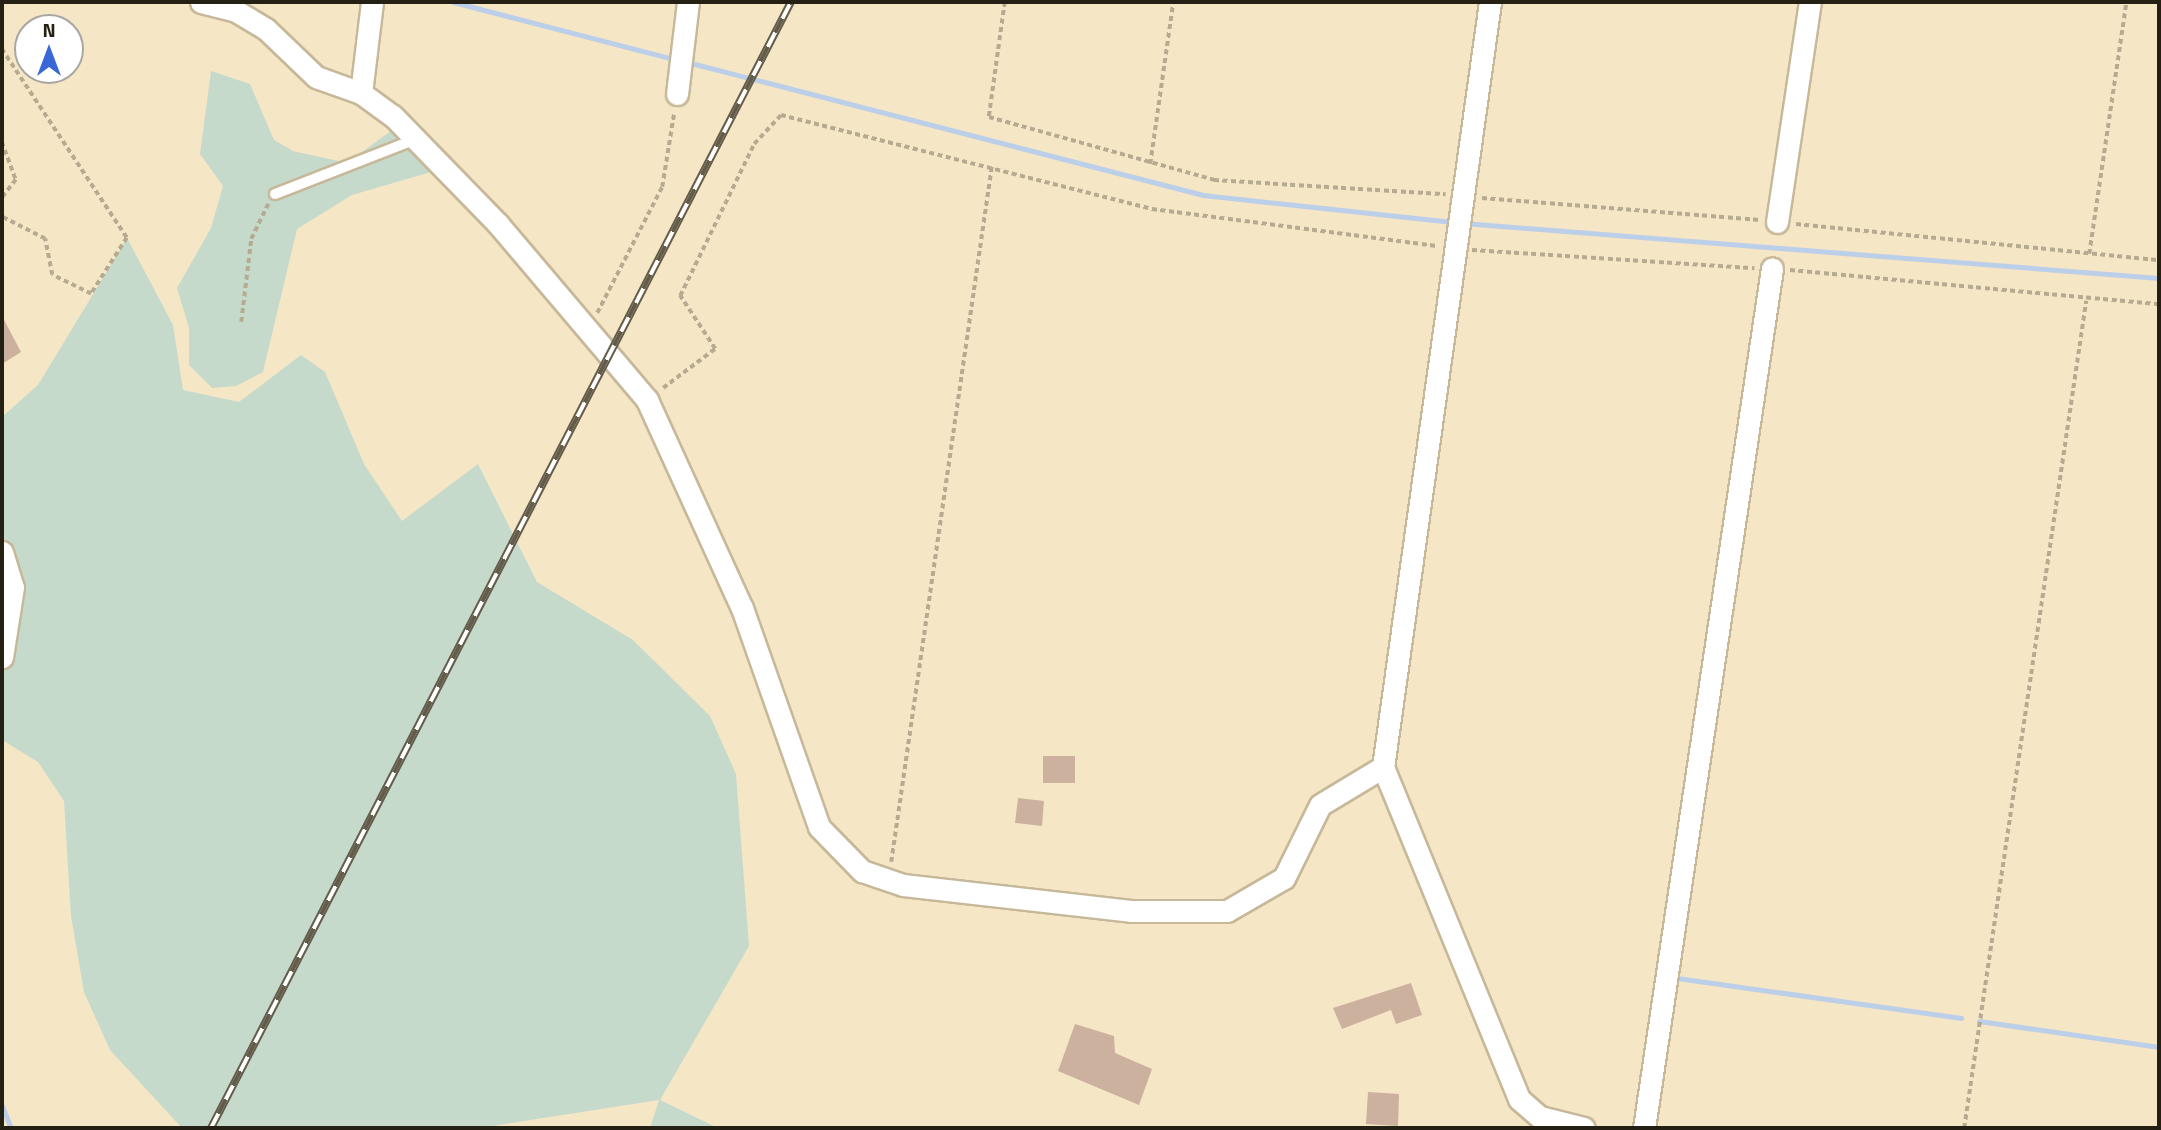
<!DOCTYPE html>
<html>
<head>
<meta charset="utf-8">
<style>
	body { margin:0 }
	#map { position:relative; width:2161px; height:1130px; overflow:hidden; background:#f5e6c6; font-family:"Titillium Web",sans-serif }
	div>[style] { position:absolute }
	.green>* { inset:0; background:#c6dacc }
	.stream>* { height:5px; margin:-2.5px; padding:0 2.5px; transform-origin:2.5px; border-radius:2.5px; background:#bccfe8 }
	.building>* { inset:0; background:#ccb19e }
	.path>* { height:3.5px; margin-top:-1.75px; transform-origin:0; background:repeating-linear-gradient(90deg,#b6aa90 0 5px,transparent 0 8.5px) }
	.roads { filter:drop-shadow(2px 0 #c6b899) drop-shadow(-2px 0 #c6b899) drop-shadow(0 2px #c6b899) drop-shadow(0 -2px #c6b899) }
	.service>* { height:10px; margin:-5px; padding:0 5px; transform-origin:5px; border-radius:5px; background:#fff }
	.minor>* { height:21px; margin:-10.5px; padding:0 10.5px; transform-origin:10.5px; border-radius:10.5px; background:#fff }
	.rail>* { height:8px; margin-top:-4px; transform-origin:0; background:repeating-linear-gradient(90deg,#fff 0 16px,#645c4a 0 32px); box-sizing:border-box; border-block:2px solid #645c4a }
	span { translate:-50% -50%; white-space:nowrap; text-align:center; line-height:1.15; -webkit-text-stroke:5px #fff; paint-order:stroke }
	.frame { position:absolute; inset:0; border:4px solid #252014; pointer-events:none }
	.north { position:absolute; left:14px; top:14px; width:70px; height:70px; box-sizing:border-box; background:#fff; border:2px solid #a8a6a1; border-radius:50%; rotate:0deg; font-size:19px; font-weight:700; line-height:28px; text-align:center; color:#252014 }
	.north::after { content:''; display:block; margin:auto; width:24px; height:32px; background:#3967d8; clip-path:polygon(50% 0,100% 100%,50% 72%,0 100%) }
</style>
</head>
<body>
<div id="map">
	<div class="green">
		<i style="clip-path:polygon(211px 71px,250px 84px,274px 140px,293px 151px,347px 163px,399px 125px,431px 172px,352px 195px,297px 229px,263px 372px,236px 386px,212px 388px,189px 365px,189px 328px,177px 288px,211px 228px,223px 186px,200px 154px)"></i>
		<i style="clip-path:polygon(127px 238px,173px 325px,183px 390px,239px 402px,301px 355px,325px 372px,364px 464px,402px 521px,478px 464px,537px 582px,633px 640px,710px 716px,736px 774px,749px 946px,660px 1100px,718px 1128px,650px 1128px,659px 1100px,480px 1128px,182px 1128px,110px 1050px,84px 992px,71px 916px,64px 801px,38px 762px,2px 740px,2px 417px,38px 385px)"></i>
	</div>
	<div class="stream">
		<i style="left:453px;top:2px;width:231px;rotate:14.5deg"></i>
		<i style="left:687px;top:62px;width:533px;rotate:14.45deg"></i>
		<i style="left:1203px;top:195px;width:251px;rotate:6.2deg"></i>
		<i style="left:1463px;top:223px;width:698px;rotate:4.52deg"></i>
		<i style="left:1677px;top:978px;width:287px;rotate:8deg"></i>
		<i style="left:1979px;top:1021px;width:182px;rotate:8.2deg"></i>
		<i style="left:2px;top:1106px;width:24px;rotate:68deg"></i>
	</div>
	<div class="building">
		<i style="clip-path:polygon(2px 316px,21px 352px,2px 364px)"></i>
		<i style="clip-path:polygon(1043px 756px,1075px 756px,1075px 783px,1043px 783px)"></i>
		<i style="clip-path:polygon(1018px 798px,1044px 801px,1042px 826px,1015px 823px)"></i>
		<i style="clip-path:polygon(1411px 983px,1422px 1015px,1396px 1024px,1391px 1010px,1342px 1029px,1333px 1008px)"></i>
		<i style="clip-path:polygon(1075px 1024px,1114px 1036px,1115px 1053px,1152px 1069px,1139px 1105px,1058px 1071px)"></i>
		<i style="clip-path:polygon(1368px 1092px,1399px 1094px,1398px 1126px,1366px 1124px)"></i>
	</div>
	<div class="path">
		<i style="left:1005px;top:2px;width:116px;rotate:97.9deg"></i>
		<i style="left:989px;top:117px;width:234px;rotate:15.6deg"></i>
		<i style="left:1214px;top:180px;width:232px;rotate:3.5deg"></i>
		<i style="left:2px;top:49px;width:227px;rotate:56.5deg"></i>
		<i style="left:127px;top:238px;width:67px;rotate:122.7deg"></i>
		<i style="left:91px;top:294px;width:43px;rotate:-154deg"></i>
		<i style="left:52px;top:275px;width:37px;rotate:-101deg"></i>
		<i style="left:45px;top:239px;width:48px;rotate:-152.9deg"></i>
		<i style="left:2px;top:142px;width:40px;rotate:69.8deg"></i>
		<i style="left:16px;top:180px;width:23px;rotate:128deg"></i>
		<i style="left:1150px;top:164px;width:164px;rotate:-81.9deg"></i>
		<i style="left:1482px;top:198px;width:279px;rotate:4.5deg"></i>
		<i style="left:1796px;top:224px;width:365px;rotate:5.7deg"></i>
		<i style="left:1472px;top:250px;width:283px;rotate:3.7deg"></i>
		<i style="left:2089px;top:254px;width:255px;rotate:-81.6deg"></i>
		<i style="left:1790px;top:270px;width:371px;rotate:5.3deg"></i>
		<i style="left:597px;top:313px;width:142px;rotate:-62.7deg"></i>
		<i style="left:662px;top:187px;width:75px;rotate:-80.8deg"></i>
		<i style="left:241px;top:322px;width:84px;rotate:-83.1deg"></i>
		<i style="left:251px;top:239px;width:39px;rotate:-64deg"></i>
		<i style="left:663px;top:388px;width:65px;rotate:-36.9deg"></i>
		<i style="left:715px;top:349px;width:64px;rotate:-123.4deg"></i>
		<i style="left:680px;top:296px;width:169px;rotate:-64deg"></i>
		<i style="left:754px;top:144px;width:40px;rotate:-47deg"></i>
		<i style="left:781px;top:115px;width:383px;rotate:14.2deg"></i>
		<i style="left:1152px;top:209px;width:287px;rotate:7.4deg"></i>
		<i style="left:891px;top:862px;width:705px;rotate:-81.77deg"></i>
		<i style="left:1964px;top:1128px;width:836px;rotate:-81.61deg"></i>
	</div>
	<div class="roads">
		<div class="service">
			<i style="left:275px;top:194px;width:151px;rotate:-21.3deg"></i>
		</div>
		<div class="minor">
			<i style="left:201px;top:2px;width:36px;rotate:14deg"></i>
			<i style="left:236px;top:11px;width:35px;rotate:31deg"></i>
			<i style="left:266px;top:29px;width:69px;rotate:43.8deg"></i>
			<i style="left:316px;top:77px;width:48px;rotate:19.6deg"></i>
			<i style="left:361px;top:93px;width:39px;rotate:36deg"></i>
			<i style="left:393px;top:116px;width:151px;rotate:45.8deg"></i>
			<i style="left:498px;top:224px;width:231px;rotate:49.7deg"></i>
			<i style="left:647px;top:400px;width:229px;rotate:65.5deg"></i>
			<i style="left:742px;top:608px;width:232px;rotate:70.6deg"></i>
			<i style="left:819px;top:827px;width:62px;rotate:45.7deg"></i>
			<i style="left:862px;top:871px;width:43px;rotate:18.9deg"></i>
			<i style="left:903px;top:885px;width:229px;rotate:6.5deg"></i>
			<i style="left:1131px;top:911px;width:96px"></i>
			<i style="left:1227px;top:911px;width:66px;rotate:-30.1deg"></i>
			<i style="left:1284px;top:878px;width:81px;rotate:-63.7deg"></i>
			<i style="left:1320px;top:805px;width:74px;rotate:-31.1deg"></i>
			<i style="left:1490px;top:2px;width:772px;rotate:97.96deg"></i>
			<i style="left:1383px;top:767px;width:359px;rotate:67.7deg"></i>
			<i style="left:1519px;top:1099px;width:28px;rotate:41deg"></i>
			<i style="left:1540px;top:1117px;width:45px;rotate:14deg"></i>
			<i style="left:361px;top:93px;width:92px;rotate:-83.1deg"></i>
			<i style="left:677px;top:94px;width:93px;rotate:-83.2deg"></i>
			<i style="left:1777px;top:222px;width:222px;rotate:-81.5deg"></i>
			<i style="left:2px;top:552px;width:37px;rotate:73deg"></i>
			<i style="left:13px;top:587px;width:71px;rotate:98.9deg"></i>
			<i style="left:1644px;top:1128px;width:869px;rotate:-81.53deg"></i>
		</div>
	</div>
	<div class="rail">
		<i style="left:211px;top:1128px;width:1267px;rotate:-62.75deg"></i>
	</div>
	<div class="frame"></div>
	<div class="north">N</div>
</div>
</body>
</html>
